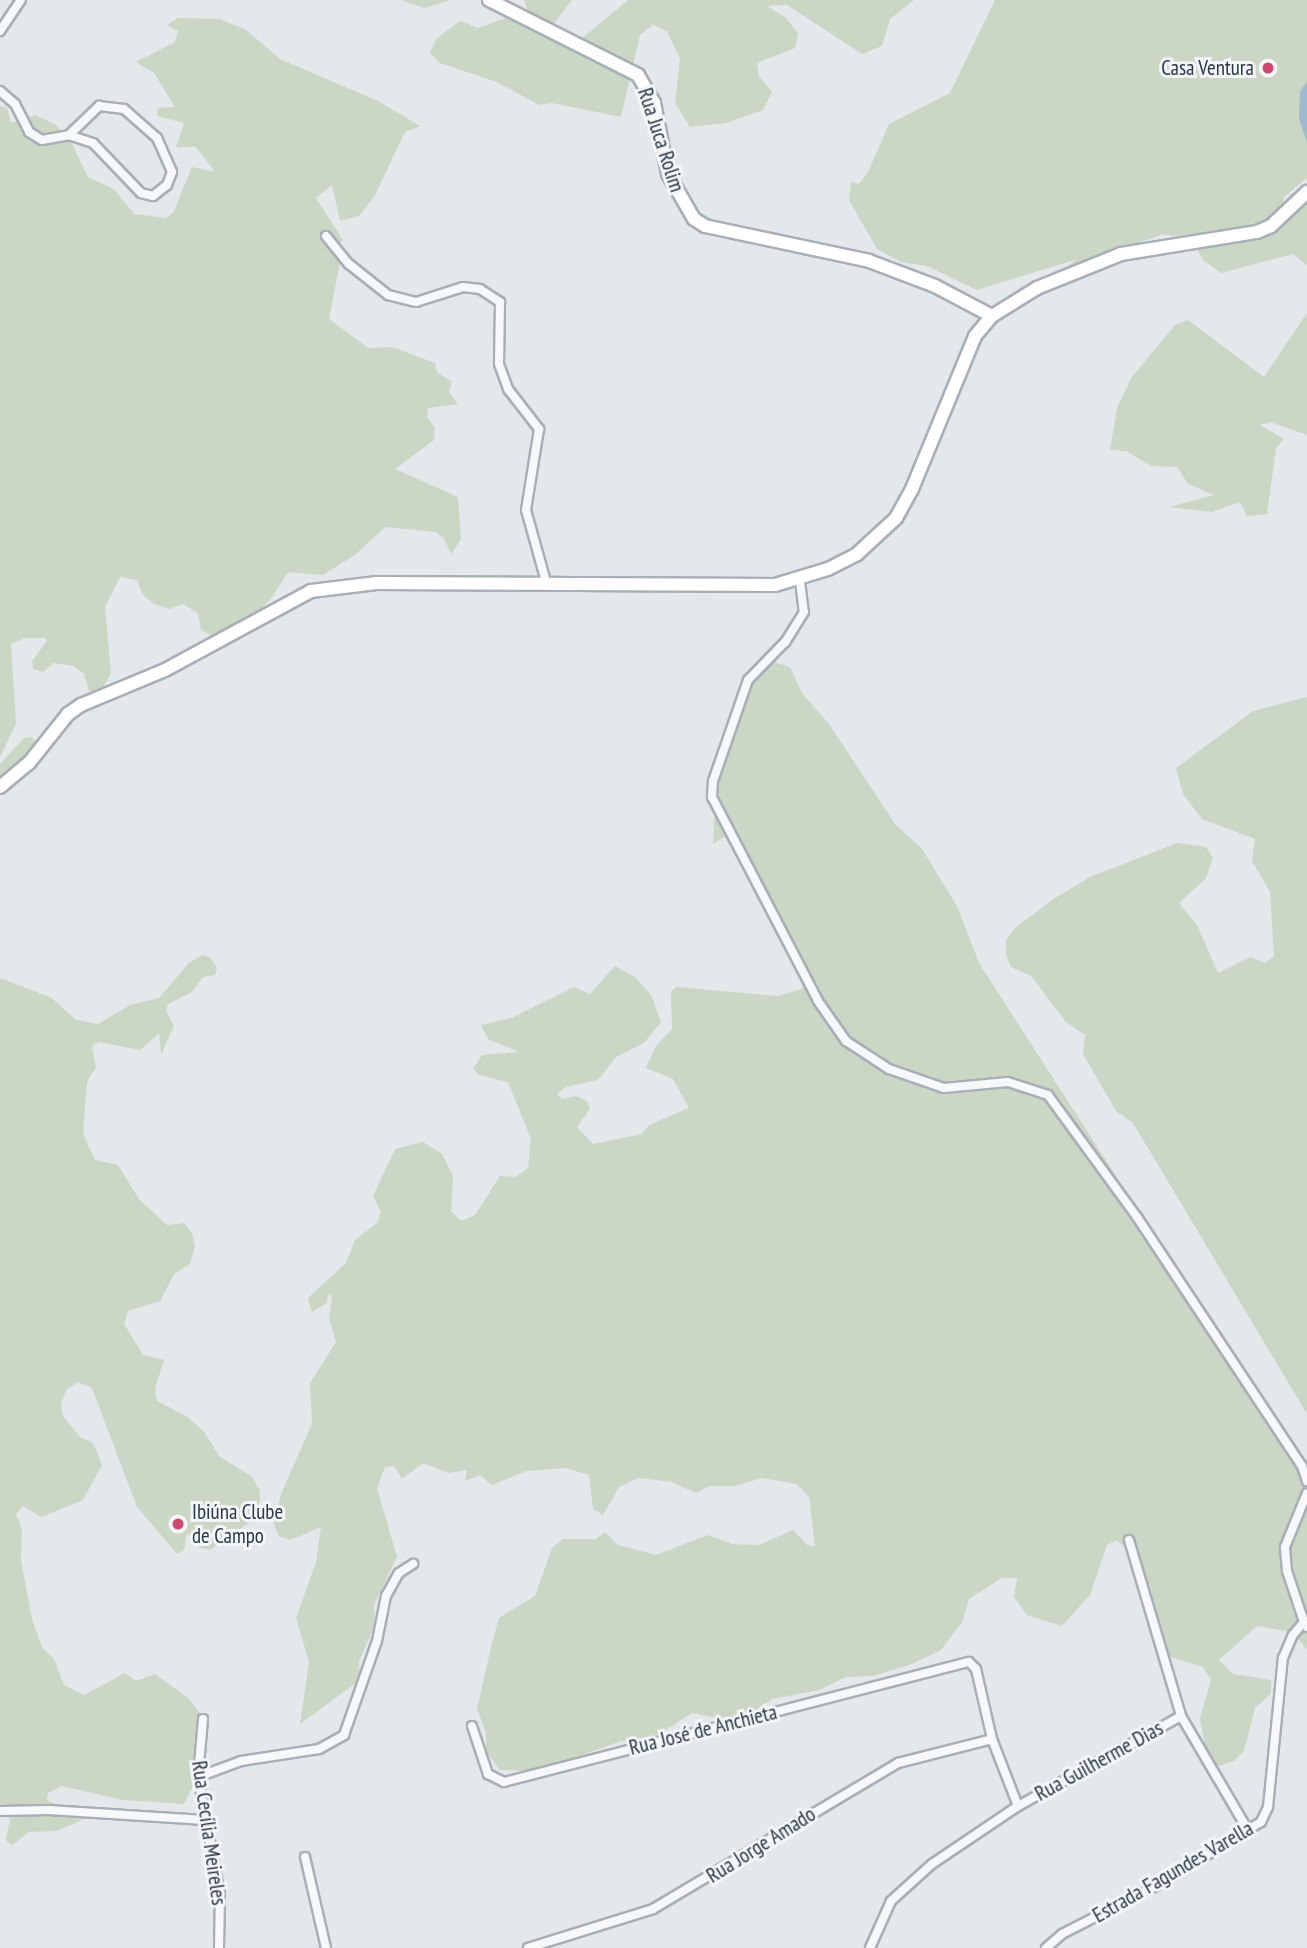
<!DOCTYPE html>
<html>
<head>
<meta charset="utf-8">
<style>
	body { margin:0 }
	#map { position:relative; width:1307px; height:1948px; overflow:hidden; background:#e3e8eb; font-family:"PT Sans Narrow",sans-serif }
	div>[style] { position:absolute }
	.green>* { inset:0; background:#cbd6c4 }
	.water>* { inset:0; background:#9ebacc }
	.roads { filter:drop-shadow(2px 0 #a8afb6) drop-shadow(-2px 0 #a8afb6) drop-shadow(0 2px #a8afb6) drop-shadow(0 -2px #a8afb6) }
	.street>* { height:8px; margin:-4px; padding:0 4px; transform-origin:4px; border-radius:4px; background:#f6f8fa }
	.secondary>* { height:12px; margin:-6px; padding:0 6px; transform-origin:6px; border-radius:6px; background:#fff }
	.dots>* { width:19px; height:19px; translate:-50% -50%; box-sizing:border-box; border:4px solid #f3f6f9; border-radius:50% }
	span { translate:-50% -50%; white-space:nowrap; text-align:center; line-height:1.15; -webkit-text-stroke:6px #f3f6f9; paint-order:stroke }
	.poi-label { font-size:21px; color:#2a3744 }
	.right { translate:-100% -50%; text-align:right }
	.left { translate:0 -50%; text-align:left }
	.street-label { font-size:21px; color:#2a3744 }
</style>
</head>
<body>
<div id="map">
	<div class="green">
		<i style="clip-path:polygon(402px 0,451px 0,424px 8px)"></i>
		<i style="clip-path:polygon(524px 0,572px 0,553px 25px,553px 39px,566px 45px,581px 39px,628px 0,914px 0,890px 19px,882px 46px,862px 54px,787px 5px,767px 6px,786px 18px,798px 33px,795px 48px,757px 63px,759px 76px,772px 92px,763px 110px,726px 123px,690px 127px,675px 103px,680px 59px,667px 31px,653px 25px,640px 35px,621px 117px,552px 103px,539px 105px,497px 82px,440px 63px,430px 53px,436px 39px,460px 21px,478px 28px,509px 17px,532px 22px)"></i>
		<i style="clip-path:polygon(995px 0,1307px 0,1307px 178px,1284px 197px,1282px 218px,1295px 214px,1307px 200px,1307px 265px,1293px 254px,1221px 273px,1203px 260px,1192px 240px,1164px 234px,1064px 269px,1077px 259px,977px 290px,927px 266px,901px 262px,877px 249px,849px 200px,851px 182px,859px 184px,868px 172px,889px 124px,950px 93px)"></i>
		<i style="clip-path:polygon(178px 18px,220px 19px,246px 30px,280px 59px,378px 101px,420px 126px,405px 132px,375px 195px,359px 216px,340px 221px,332px 185px,316px 198px,343px 240px,337px 246px,340px 262px,329px 319px,368px 348px,392px 347px,435px 363px,437px 372px,452px 382px,449px 392px,458px 404px,428px 408px,427px 417px,435px 428px,434px 440px,395px 469px,458px 497px,461px 539px,451px 554px,444px 538px,435px 532px,385px 527px,356px 554px,323px 575px,288px 572px,271px 599px,257px 613px,213px 636px,201px 630px,198px 613px,183px 604px,169px 609px,154px 604px,143px 595px,137px 580px,120px 577px,105px 607px,111px 673px,101px 691px,89px 691px,84px 674px,74px 666px,54px 663px,43px 672px,33px 669px,32px 661px,47px 641px,45px 638px,24px 638px,11px 644px,16px 724px,0 757px,0 106px,7px 108px,11px 123px,35px 115px,56px 125px,70px 140px,88px 177px,114px 189px,134px 214px,166px 218px,173px 213px,192px 167px,215px 172px,196px 147px,176px 147px,184px 123px,157px 116px,158px 108px,175px 107px,154px 73px,136px 62px,175px 42px,178px 31px,167px 25px)"></i>
		<i style="clip-path:polygon(1307px 313px,1307px 435px,1271px 422px,1260px 425px,1284px 439px,1276px 448px,1267px 514px,1247px 516px,1240px 502px,1212px 512px,1169px 507px,1214px 495px,1188px 484px,1177px 467px,1151px 466px,1126px 451px,1110px 450px,1117px 408px,1131px 378px,1175px 325px,1188px 320px,1264px 377px)"></i>
		<i style="clip-path:polygon(774px 662px,790px 667px,802px 693px,829px 724px,895px 824px,922px 849px,957px 906px,979px 963px,1307px 1473px,1307px 1650px,1293px 1632px,1257px 1626px,1219px 1660px,1233px 1674px,1271px 1680px,1271px 1694px,1255px 1708px,1244px 1751px,1234px 1761px,1219px 1766px,1207px 1757px,1200px 1718px,1211px 1680px,1203px 1667px,1168px 1656px,1151px 1590px,1133px 1554px,1116px 1540px,1107px 1545px,1090px 1595px,1062px 1626px,1027px 1615px,1014px 1597px,1017px 1578px,1002px 1578px,969px 1599px,962px 1622px,941px 1650px,912px 1664px,873px 1676px,846px 1677px,819px 1690px,772px 1699px,740px 1723px,692px 1713px,649px 1741px,622px 1749px,634px 1742px,621px 1741px,540px 1771px,500px 1770px,486px 1751px,486px 1733px,477px 1709px,492px 1643px,499px 1618px,535px 1596px,552px 1548px,563px 1539px,596px 1539px,605px 1532px,618px 1545px,656px 1555px,708px 1535px,732px 1544px,759px 1545px,793px 1530px,807px 1545px,815px 1546px,809px 1497px,797px 1484px,762px 1478px,735px 1486px,710px 1486px,696px 1493px,672px 1482px,638px 1478px,619px 1487px,603px 1515px,593px 1509px,589px 1475px,566px 1468px,527px 1471px,492px 1485px,480px 1475px,465px 1481px,467px 1470px,448px 1473px,423px 1463px,402px 1479px,394px 1466px,385px 1467px,377px 1488px,397px 1557px,374px 1605px,375px 1625px,359px 1661px,360px 1680px,300px 1724px,309px 1662px,296px 1618px,316px 1562px,321px 1527px,290px 1540px,279px 1536px,274px 1524px,281px 1494px,312px 1424px,310px 1383px,336px 1342px,329px 1318px,332px 1296px,328px 1294px,327px 1303px,312px 1312px,308px 1298px,346px 1263px,355px 1240px,377px 1223px,381px 1212px,373px 1196px,395px 1149px,423px 1142px,442px 1154px,453px 1176px,451px 1211px,461px 1221px,475px 1215px,500px 1176px,516px 1177px,528px 1168px,531px 1139px,508px 1082px,479px 1075px,473px 1069px,482px 1055px,519px 1052px,488px 1039px,481px 1025px,511px 1018px,574px 987px,590px 994px,615px 966px,635px 977px,651px 995px,661px 1022px,644px 1043px,616px 1057px,598px 1080px,566px 1087px,557px 1094px,562px 1099px,576px 1096px,587px 1101px,590px 1109px,577px 1127px,593px 1144px,642px 1134px,649px 1125px,689px 1108px,673px 1079px,646px 1068px,656px 1046px,672px 1029px,671px 992px,676px 987px,777px 996px,802px 989px,806px 967px,786px 928px,740px 864px,734px 831px,713px 844px,717px 767px,742px 699px,760px 668px)"></i>
		<i style="clip-path:polygon(1307px 697px,1307px 1414px,1133px 1123px,1116px 1111px,1083px 1054px,1085px 1035px,1066px 1022px,1031px 976px,1011px 967px,1006px 954px,1006px 940px,1015px 928px,1052px 900px,1090px 877px,1177px 843px,1206px 847px,1213px 858px,1206px 878px,1179px 903px,1197px 925px,1218px 973px,1250px 957px,1265px 963px,1274px 956px,1270px 892px,1252px 861px,1255px 839px,1202px 819px,1183px 794px,1176px 768px,1253px 711px)"></i>
		<i style="clip-path:polygon(32px 737px,36px 742px,26px 759px,0 781px,0 764px,24px 738px)"></i>
		<i style="clip-path:polygon(202px 955px,210px 957px,217px 968px,215px 975px,203px 977px,192px 992px,168px 1004px,166px 1011px,174px 1026px,161px 1055px,159px 1033px,140px 1050px,99px 1042px,92px 1046px,96px 1067px,87px 1082px,83px 1133px,95px 1160px,118px 1165px,139px 1199px,167px 1225px,184px 1223px,192px 1233px,195px 1247px,190px 1264px,174px 1274px,160px 1301px,128px 1311px,124px 1324px,143px 1355px,164px 1360px,155px 1388px,157px 1401px,188px 1417px,205px 1433px,219px 1456px,252px 1477px,260px 1491px,259px 1510px,251px 1521px,210px 1550px,200px 1548px,187px 1533px,184px 1550px,177px 1554px,137px 1507px,92px 1388px,78px 1382px,67px 1389px,61px 1403px,63px 1416px,80px 1437px,93px 1443px,102px 1465px,83px 1500px,41px 1517px,23px 1506px,16px 1514px,22px 1530px,21px 1560px,32px 1619px,42px 1647px,54px 1659px,64px 1685px,84px 1695px,125px 1673px,136px 1681px,155px 1674px,189px 1699px,204px 1718px,195px 1782px,184px 1804px,123px 1800px,62px 1786px,48px 1793px,47px 1800px,86px 1818px,57px 1831px,29px 1832px,12px 1845px,6px 1840px,10px 1819px,0 1812px,0 978px,52px 998px,76px 1020px,98px 1024px,130px 1005px,159px 998px,189px 963px)"></i>
	</div>
	<div class="water">
		<i style="clip-path:polygon(1307px 81px,1307px 142px,1299px 119px,1300px 92px)"></i>
	</div>
	<div class="roads">
		<div class="street">
			<i style="left:0;top:31px;width:37px;rotate:-56deg"></i>
			<i style="left:0;top:91px;width:20px;rotate:41deg"></i>
			<i style="left:15px;top:104px;width:31px;rotate:63deg"></i>
			<i style="left:29px;top:132px;width:15px;rotate:32deg"></i>
			<i style="left:42px;top:140px;width:27px;rotate:-10deg"></i>
			<i style="left:69px;top:135px;width:42px;rotate:-44deg"></i>
			<i style="left:99px;top:106px;width:25px;rotate:7deg"></i>
			<i style="left:124px;top:109px;width:44px;rotate:41.3deg"></i>
			<i style="left:157px;top:138px;width:37px;rotate:66deg"></i>
			<i style="left:172px;top:172px;width:14px;rotate:111deg"></i>
			<i style="left:167px;top:185px;width:18px;rotate:142deg"></i>
			<i style="left:153px;top:196px;width:12px;rotate:-166deg"></i>
			<i style="left:141px;top:193px;width:69px;rotate:-133.8deg"></i>
			<i style="left:93px;top:143px;width:25px;rotate:-162deg"></i>
			<i style="left:326px;top:236px;width:36px;rotate:51deg"></i>
			<i style="left:349px;top:264px;width:50px;rotate:38.5deg"></i>
			<i style="left:388px;top:295px;width:29px;rotate:14deg"></i>
			<i style="left:416px;top:302px;width:49px;rotate:-17.7deg"></i>
			<i style="left:463px;top:287px;width:17px;rotate:7deg"></i>
			<i style="left:480px;top:289px;width:24px;rotate:33deg"></i>
			<i style="left:500px;top:302px;width:62px;rotate:90.9deg"></i>
			<i style="left:499px;top:364px;width:27px;rotate:70deg"></i>
			<i style="left:508px;top:389px;width:51px;rotate:52.2deg"></i>
			<i style="left:539px;top:429px;width:82px;rotate:99.1deg"></i>
			<i style="left:526px;top:510px;width:78px;rotate:74.4deg"></i>
			<i style="left:800px;top:581px;width:31px;rotate:83deg"></i>
			<i style="left:804px;top:612px;width:36px;rotate:122deg"></i>
			<i style="left:785px;top:642px;width:53px;rotate:134.2deg"></i>
			<i style="left:748px;top:680px;width:107px;rotate:109.1deg"></i>
			<i style="left:713px;top:781px;width:16px;rotate:94deg"></i>
			<i style="left:712px;top:797px;width:230px;rotate:62.5deg"></i>
			<i style="left:818px;top:1001px;width:49px;rotate:55deg"></i>
			<i style="left:846px;top:1041px;width:51px;rotate:33.1deg"></i>
			<i style="left:889px;top:1069px;width:58px;rotate:19.1deg"></i>
			<i style="left:944px;top:1088px;width:64px;rotate:-5.4deg"></i>
			<i style="left:1008px;top:1082px;width:42px;rotate:18deg"></i>
			<i style="left:1048px;top:1095px;width:151px;rotate:53.9deg"></i>
			<i style="left:1137px;top:1217px;width:299px;rotate:56.5deg"></i>
			<i style="left:1302px;top:1466px;width:16px;rotate:72deg"></i>
			<i style="left:1129px;top:1540px;width:184px;rotate:73.5deg"></i>
			<i style="left:1181px;top:1716px;width:134px;rotate:59.6deg"></i>
			<i style="left:1304px;top:1622px;width:54px;rotate:-108.4deg"></i>
			<i style="left:1287px;top:1571px;width:24px;rotate:-95deg"></i>
			<i style="left:1285px;top:1547px;width:58px;rotate:-67.8deg"></i>
			<i style="left:203px;top:1719px;width:58px;rotate:94.9deg"></i>
			<i style="left:198px;top:1777px;width:120px;rotate:79.4deg"></i>
			<i style="left:220px;top:1895px;width:53px;rotate:91.1deg"></i>
			<i style="left:472px;top:1726px;width:51px;rotate:71.6deg"></i>
			<i style="left:488px;top:1774px;width:18px;rotate:27deg"></i>
			<i style="left:504px;top:1782px;width:480px;rotate:-14.5deg"></i>
			<i style="left:969px;top:1662px;width:10px;rotate:45deg"></i>
			<i style="left:976px;top:1669px;width:72px;rotate:77.1deg"></i>
			<i style="left:992px;top:1739px;width:72px;rotate:68.8deg"></i>
			<i style="left:198px;top:1777px;width:46px;rotate:-20.4deg"></i>
			<i style="left:241px;top:1761px;width:79px;rotate:-8.7deg"></i>
			<i style="left:319px;top:1749px;width:29px;rotate:-29deg"></i>
			<i style="left:344px;top:1735px;width:100px;rotate:-70.7deg"></i>
			<i style="left:377px;top:1641px;width:46px;rotate:-78.7deg"></i>
			<i style="left:386px;top:1596px;width:26px;rotate:-61deg"></i>
			<i style="left:399px;top:1573px;width:17px;rotate:-33deg"></i>
			<i style="left:0;top:1811px;width:49px;rotate:-1.2deg"></i>
			<i style="left:49px;top:1810px;width:156px;rotate:3.7deg"></i>
			<i style="left:305px;top:1857px;width:93px;rotate:77deg"></i>
			<i style="left:528px;top:1948px;width:131px;rotate:-17.3deg"></i>
			<i style="left:653px;top:1909px;width:285px;rotate:-30.8deg"></i>
			<i style="left:898px;top:1763px;width:97px;rotate:-14.3deg"></i>
			<i style="left:870px;top:1948px;width:51px;rotate:-65.9deg"></i>
			<i style="left:891px;top:1901px;width:55px;rotate:-42.1deg"></i>
			<i style="left:932px;top:1864px;width:104px;rotate:-34deg"></i>
			<i style="left:1018px;top:1806px;width:186px;rotate:-28.9deg"></i>
			<i style="left:1046px;top:1948px;width:21px;rotate:-41deg"></i>
			<i style="left:1062px;top:1934px;width:106px;rotate:-27.1deg"></i>
			<i style="left:1156px;top:1886px;width:123px;rotate:-31.4deg"></i>
			<i style="left:1261px;top:1822px;width:17px;rotate:-65deg"></i>
			<i style="left:1268px;top:1807px;width:150px;rotate:-84.3deg"></i>
			<i style="left:1283px;top:1658px;width:25px;rotate:-67deg"></i>
			<i style="left:1293px;top:1635px;width:17px;rotate:-50deg"></i>
			<i style="left:1304px;top:1622px;width:6px;rotate:59deg"></i>
		</div>
		<div class="secondary">
			<i style="left:489px;top:0;width:167px;rotate:26.7deg"></i>
			<i style="left:638px;top:75px;width:32px;rotate:60deg"></i>
			<i style="left:654px;top:103px;width:72px;rotate:78.8deg"></i>
			<i style="left:668px;top:174px;width:52px;rotate:60deg"></i>
			<i style="left:694px;top:219px;width:13px;rotate:32deg"></i>
			<i style="left:705px;top:226px;width:168px;rotate:12deg"></i>
			<i style="left:869px;top:261px;width:71px;rotate:20.7deg"></i>
			<i style="left:935px;top:286px;width:64px;rotate:27.8deg"></i>
			<i style="left:0;top:787px;width:38px;rotate:-40deg"></i>
			<i style="left:29px;top:763px;width:63px;rotate:-51.5deg"></i>
			<i style="left:68px;top:714px;width:16px;rotate:-35deg"></i>
			<i style="left:81px;top:705px;width:91px;rotate:-22.6deg"></i>
			<i style="left:165px;top:670px;width:166px;rotate:-28.4deg"></i>
			<i style="left:311px;top:591px;width:66px;rotate:-6.9deg"></i>
			<i style="left:377px;top:583px;width:398px;rotate:0.3deg"></i>
			<i style="left:775px;top:585px;width:55px;rotate:-16.8deg"></i>
			<i style="left:828px;top:569px;width:33px;rotate:-27deg"></i>
			<i style="left:857px;top:554px;width:53px;rotate:-42.7deg"></i>
			<i style="left:896px;top:518px;width:33px;rotate:-61deg"></i>
			<i style="left:912px;top:489px;width:165px;rotate:-67.6deg"></i>
			<i style="left:975px;top:336px;width:26px;rotate:-50deg"></i>
			<i style="left:992px;top:316px;width:53px;rotate:-31.9deg"></i>
			<i style="left:1037px;top:288px;width:91px;rotate:-22deg"></i>
			<i style="left:1121px;top:254px;width:138px;rotate:-9.2deg"></i>
			<i style="left:1257px;top:232px;width:15px;rotate:-23deg"></i>
			<i style="left:1271px;top:226px;width:50px;rotate:-43.4deg"></i>
		</div>
	</div>
	<div class="dots">
		<i style="left:1268px;top:68px;background:#d1486f"></i>
		<i style="left:178px;top:1524px;background:#d1486f"></i>
	</div>
	<div class="poi-label">
		<span class="right" style="left:1254px;top:68px">Casa Ventura</span>
		<span class="left" style="left:192px;top:1524px">Ibiúna Clube<br>de Campo</span>
	</div>
	<div class="street-label">
		<span style="left:661px;top:140px;rotate:72deg">Rua Juca Rolim</span>
		<span style="left:703px;top:1730px;rotate:-14deg">Rua José de Anchieta</span>
		<span style="left:1099px;top:1761px;rotate:-29deg">Rua Guilherme Dias</span>
		<span style="left:209px;top:1833px;rotate:82deg">Rua Cecília Meireles</span>
		<span style="left:761px;top:1845px;rotate:-32deg">Rua Jorge Amado</span>
		<span style="left:1173px;top:1872px;rotate:-30deg">Estrada Fagundes Varella</span>
	</div>
</div>
</body>
</html>
